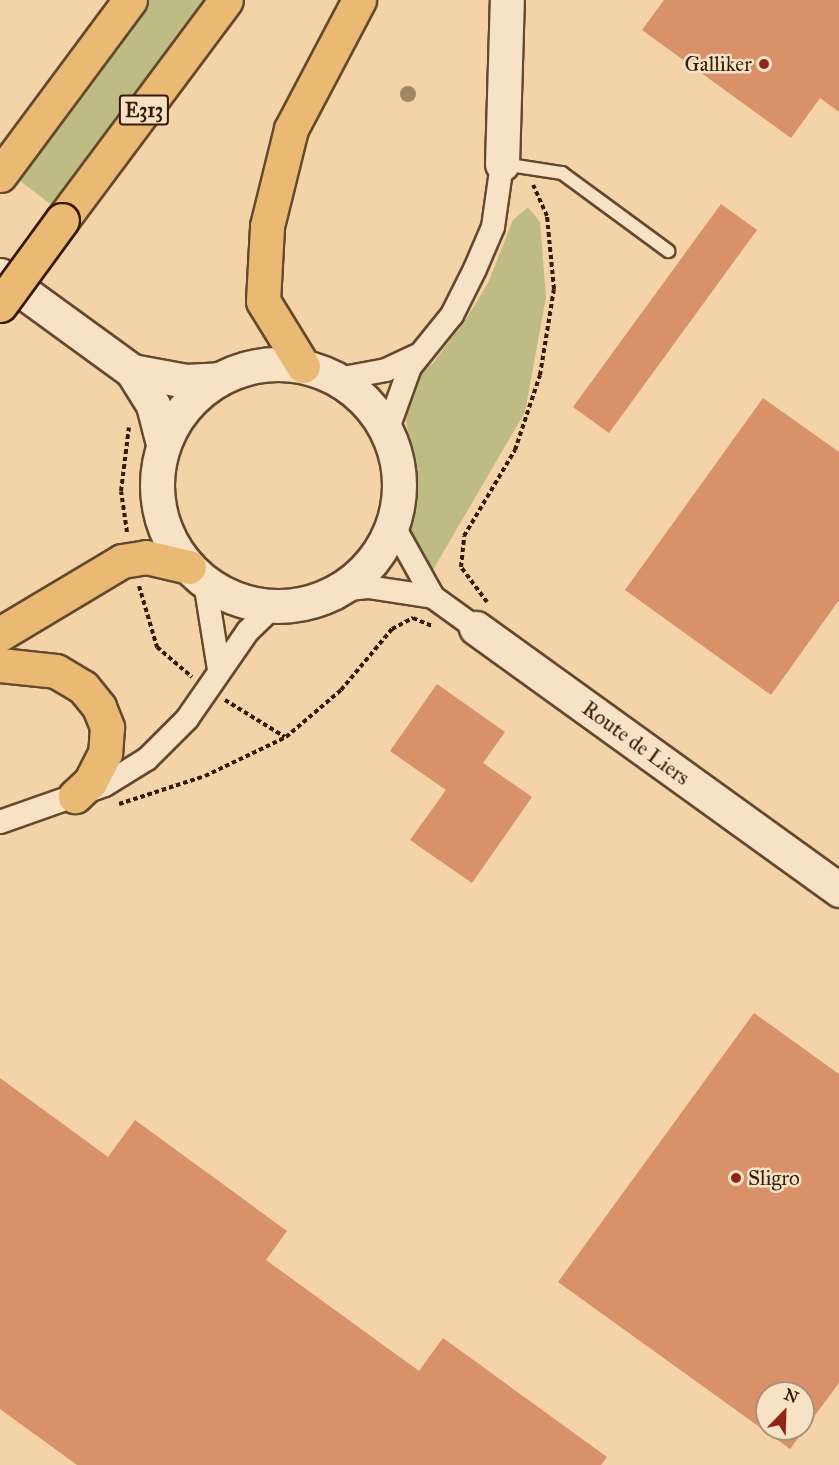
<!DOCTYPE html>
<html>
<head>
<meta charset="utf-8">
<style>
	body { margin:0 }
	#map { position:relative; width:839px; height:1465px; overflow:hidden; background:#f3d3a7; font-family:"IM FELL Great Primer",serif }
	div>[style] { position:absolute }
	.green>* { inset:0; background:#bebb85 }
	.building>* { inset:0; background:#d99169 }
	.path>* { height:4px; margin-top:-2px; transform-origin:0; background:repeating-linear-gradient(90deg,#351b07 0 4.5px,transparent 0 7.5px) }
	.roads { filter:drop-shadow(2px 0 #64492f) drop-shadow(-2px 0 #64492f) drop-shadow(0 2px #64492f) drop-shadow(0 -2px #64492f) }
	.lane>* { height:12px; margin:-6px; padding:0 6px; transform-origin:6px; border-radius:6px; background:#f7e2c6 }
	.street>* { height:22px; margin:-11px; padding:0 11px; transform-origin:11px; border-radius:11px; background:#f7e2c6 }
	.secondary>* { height:33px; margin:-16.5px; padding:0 16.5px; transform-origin:16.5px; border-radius:16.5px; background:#f7e2c6 }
	.secondary>.ring { margin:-16.5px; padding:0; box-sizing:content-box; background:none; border:33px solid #f7e2c6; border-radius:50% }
	.highway>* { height:33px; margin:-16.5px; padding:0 16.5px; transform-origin:16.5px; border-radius:16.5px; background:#eaba74 }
	.bridges { filter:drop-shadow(2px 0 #351b07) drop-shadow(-2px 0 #351b07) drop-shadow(0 2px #351b07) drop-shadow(0 -2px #351b07) }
	.highway-bridge>* { height:33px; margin:-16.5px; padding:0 16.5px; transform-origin:16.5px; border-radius:16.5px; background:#eaba74 }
	.trees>* { width:16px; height:16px; margin:-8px; border-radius:50%; background:#a18864 }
	.dots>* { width:16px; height:16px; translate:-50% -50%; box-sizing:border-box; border:3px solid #f7e2c6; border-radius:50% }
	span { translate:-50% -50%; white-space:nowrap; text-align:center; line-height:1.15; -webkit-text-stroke:5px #f7e2c6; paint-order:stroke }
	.shield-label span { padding:2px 4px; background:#f7e2c6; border:2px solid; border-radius:4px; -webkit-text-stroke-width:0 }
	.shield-label { font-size:20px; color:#351b07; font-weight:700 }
	.poi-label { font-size:21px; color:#351b07 }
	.right { translate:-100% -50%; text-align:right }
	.left { translate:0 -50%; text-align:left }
	.street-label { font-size:21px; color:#351b07 }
	.north { position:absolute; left:755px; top:1381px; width:60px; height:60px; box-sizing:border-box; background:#f7e2c6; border:2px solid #a9927a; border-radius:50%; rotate:23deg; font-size:16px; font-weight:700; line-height:24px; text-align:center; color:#351b07 }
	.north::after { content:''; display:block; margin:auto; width:21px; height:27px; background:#8f2418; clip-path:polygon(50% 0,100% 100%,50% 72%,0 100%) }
</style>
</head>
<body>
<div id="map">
	<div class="green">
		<i style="clip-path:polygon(149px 0,204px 0,52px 205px,16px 178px)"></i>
		<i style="clip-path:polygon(528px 207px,540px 222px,546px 297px,525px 412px,430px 575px,408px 541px,416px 465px,403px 410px,414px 377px,433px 363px,466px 319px,488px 283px,513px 220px)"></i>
	</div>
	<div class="building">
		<i style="clip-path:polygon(664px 0,839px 0,839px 112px,820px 98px,791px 138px,642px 30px)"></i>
		<i style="clip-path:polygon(721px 204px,757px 230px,609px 433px,573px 407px)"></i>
		<i style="clip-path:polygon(763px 398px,839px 452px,839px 600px,771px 695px,625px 590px)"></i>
		<i style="clip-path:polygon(437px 684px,505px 732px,483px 763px,532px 797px,472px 883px,410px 840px,446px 790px,390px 751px)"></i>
		<i style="clip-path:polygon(evenodd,754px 1013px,839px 1074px,839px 1383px,790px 1449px,558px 1282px,754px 1013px,767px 1393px,803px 1393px,803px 1429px,767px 1429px,767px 1393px)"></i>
		<i style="clip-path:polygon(0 1078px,108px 1157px,135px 1120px,287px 1231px,266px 1260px,419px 1371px,443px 1338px,607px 1457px,601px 1465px,77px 1465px,0 1409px)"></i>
	</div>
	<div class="path">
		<i style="left:127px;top:532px;width:41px;rotate:-98.3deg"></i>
		<i style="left:121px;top:491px;width:64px;rotate:-82.9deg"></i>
		<i style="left:139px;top:586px;width:64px;rotate:73.6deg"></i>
		<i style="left:157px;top:647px;width:46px;rotate:40.6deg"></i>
		<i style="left:487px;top:602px;width:44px;rotate:-126.6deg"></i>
		<i style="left:461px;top:567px;width:31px;rotate:-84deg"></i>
		<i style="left:464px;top:536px;width:100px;rotate:-59.3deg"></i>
		<i style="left:515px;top:450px;width:79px;rotate:-71.6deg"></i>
		<i style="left:540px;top:375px;width:87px;rotate:-80.8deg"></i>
		<i style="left:554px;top:289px;width:73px;rotate:-95.5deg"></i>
		<i style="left:547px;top:216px;width:34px;rotate:-114deg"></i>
		<i style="left:225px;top:700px;width:70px;rotate:31.7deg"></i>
		<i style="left:119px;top:804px;width:90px;rotate:-18deg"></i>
		<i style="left:205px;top:776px;width:90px;rotate:-25.7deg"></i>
		<i style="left:286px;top:737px;width:72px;rotate:-40.5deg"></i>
		<i style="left:341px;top:690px;width:80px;rotate:-50.1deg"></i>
		<i style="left:392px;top:629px;width:24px;rotate:-28deg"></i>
		<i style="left:413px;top:618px;width:21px;rotate:23deg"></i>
	</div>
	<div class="roads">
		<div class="lane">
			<i style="left:503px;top:164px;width:60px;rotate:8.7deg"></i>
			<i style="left:562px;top:173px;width:132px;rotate:36.3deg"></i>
		</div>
		<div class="street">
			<i style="left:338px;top:379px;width:49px;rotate:-10.6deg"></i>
			<i style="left:386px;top:370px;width:33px;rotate:-25deg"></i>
			<i style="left:387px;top:431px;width:68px;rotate:-70.2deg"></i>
			<i style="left:410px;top:367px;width:67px;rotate:-51.1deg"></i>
			<i style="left:452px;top:315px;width:51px;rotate:-63.4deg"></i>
			<i style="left:475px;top:269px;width:46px;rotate:-66.8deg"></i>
			<i style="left:493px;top:227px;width:64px;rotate:-81.9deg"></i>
			<i style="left:393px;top:525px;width:82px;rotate:60.9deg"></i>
			<i style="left:433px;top:597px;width:53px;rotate:35.8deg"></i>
			<i style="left:205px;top:582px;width:88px;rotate:80.9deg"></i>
			<i style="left:339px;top:590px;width:29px;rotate:-6deg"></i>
			<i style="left:368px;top:587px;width:66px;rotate:8.7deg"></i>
			<i style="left:0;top:822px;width:111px;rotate:-19.4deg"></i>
			<i style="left:105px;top:785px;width:49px;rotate:-31.8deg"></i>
			<i style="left:147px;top:759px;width:57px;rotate:-45deg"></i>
			<i style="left:187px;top:719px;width:107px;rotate:-55.3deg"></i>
			<i style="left:248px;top:631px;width:36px;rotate:-44deg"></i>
		</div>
		<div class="secondary">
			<i style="left:502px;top:164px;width:164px;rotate:-88.3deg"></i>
			<i style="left:0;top:275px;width:163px;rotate:36deg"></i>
			<i style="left:132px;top:371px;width:40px;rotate:58deg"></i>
			<i style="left:153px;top:405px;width:40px;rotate:75.6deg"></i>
			<i class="ring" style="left:157px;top:364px;width:209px;height:209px"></i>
			<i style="left:132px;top:371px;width:55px;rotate:10.5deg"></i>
			<i style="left:186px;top:381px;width:33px;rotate:-3deg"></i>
			<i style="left:476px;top:628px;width:448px;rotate:35.8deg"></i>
		</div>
		<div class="highway">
			<i style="left:0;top:175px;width:218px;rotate:-53.4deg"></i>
			<i style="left:62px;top:220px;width:274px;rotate:-53.3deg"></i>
			<i style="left:303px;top:366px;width:76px;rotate:-121.6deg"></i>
			<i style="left:263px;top:301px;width:75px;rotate:-86.9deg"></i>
			<i style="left:267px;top:226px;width:100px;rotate:-76.1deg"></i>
			<i style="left:291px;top:129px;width:146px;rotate:-62.2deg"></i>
			<i style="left:0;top:634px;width:142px;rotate:-30.9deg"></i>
			<i style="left:122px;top:561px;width:24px;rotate:-9deg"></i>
			<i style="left:146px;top:557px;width:44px;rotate:13.1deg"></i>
			<i style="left:0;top:665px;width:56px;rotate:6.1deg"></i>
			<i style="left:56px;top:671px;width:31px;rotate:31deg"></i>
			<i style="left:83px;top:687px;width:26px;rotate:51deg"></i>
			<i style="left:99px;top:707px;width:22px;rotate:68deg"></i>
			<i style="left:107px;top:727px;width:26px;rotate:94deg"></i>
			<i style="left:105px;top:753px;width:33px;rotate:117deg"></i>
			<i style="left:90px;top:782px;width:21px;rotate:137deg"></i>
		</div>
	</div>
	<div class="bridges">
		<div class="highway-bridge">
			<i style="left:0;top:305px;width:105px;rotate:-53.9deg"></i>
		</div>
	</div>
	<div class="trees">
		<i style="left:408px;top:94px"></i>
	</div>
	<div class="dots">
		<i style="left:764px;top:64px;background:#8f2418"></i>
		<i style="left:736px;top:1178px;background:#8f2418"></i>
	</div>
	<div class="shield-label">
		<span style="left:144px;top:110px">E313</span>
	</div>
	<div class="poi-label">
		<span class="right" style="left:752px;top:64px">Galliker</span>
		<span class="left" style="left:748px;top:1178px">Sligro</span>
	</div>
	<div class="street-label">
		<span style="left:636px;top:743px;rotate:36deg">Route de Liers</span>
	</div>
	<div class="north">N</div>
</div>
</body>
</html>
